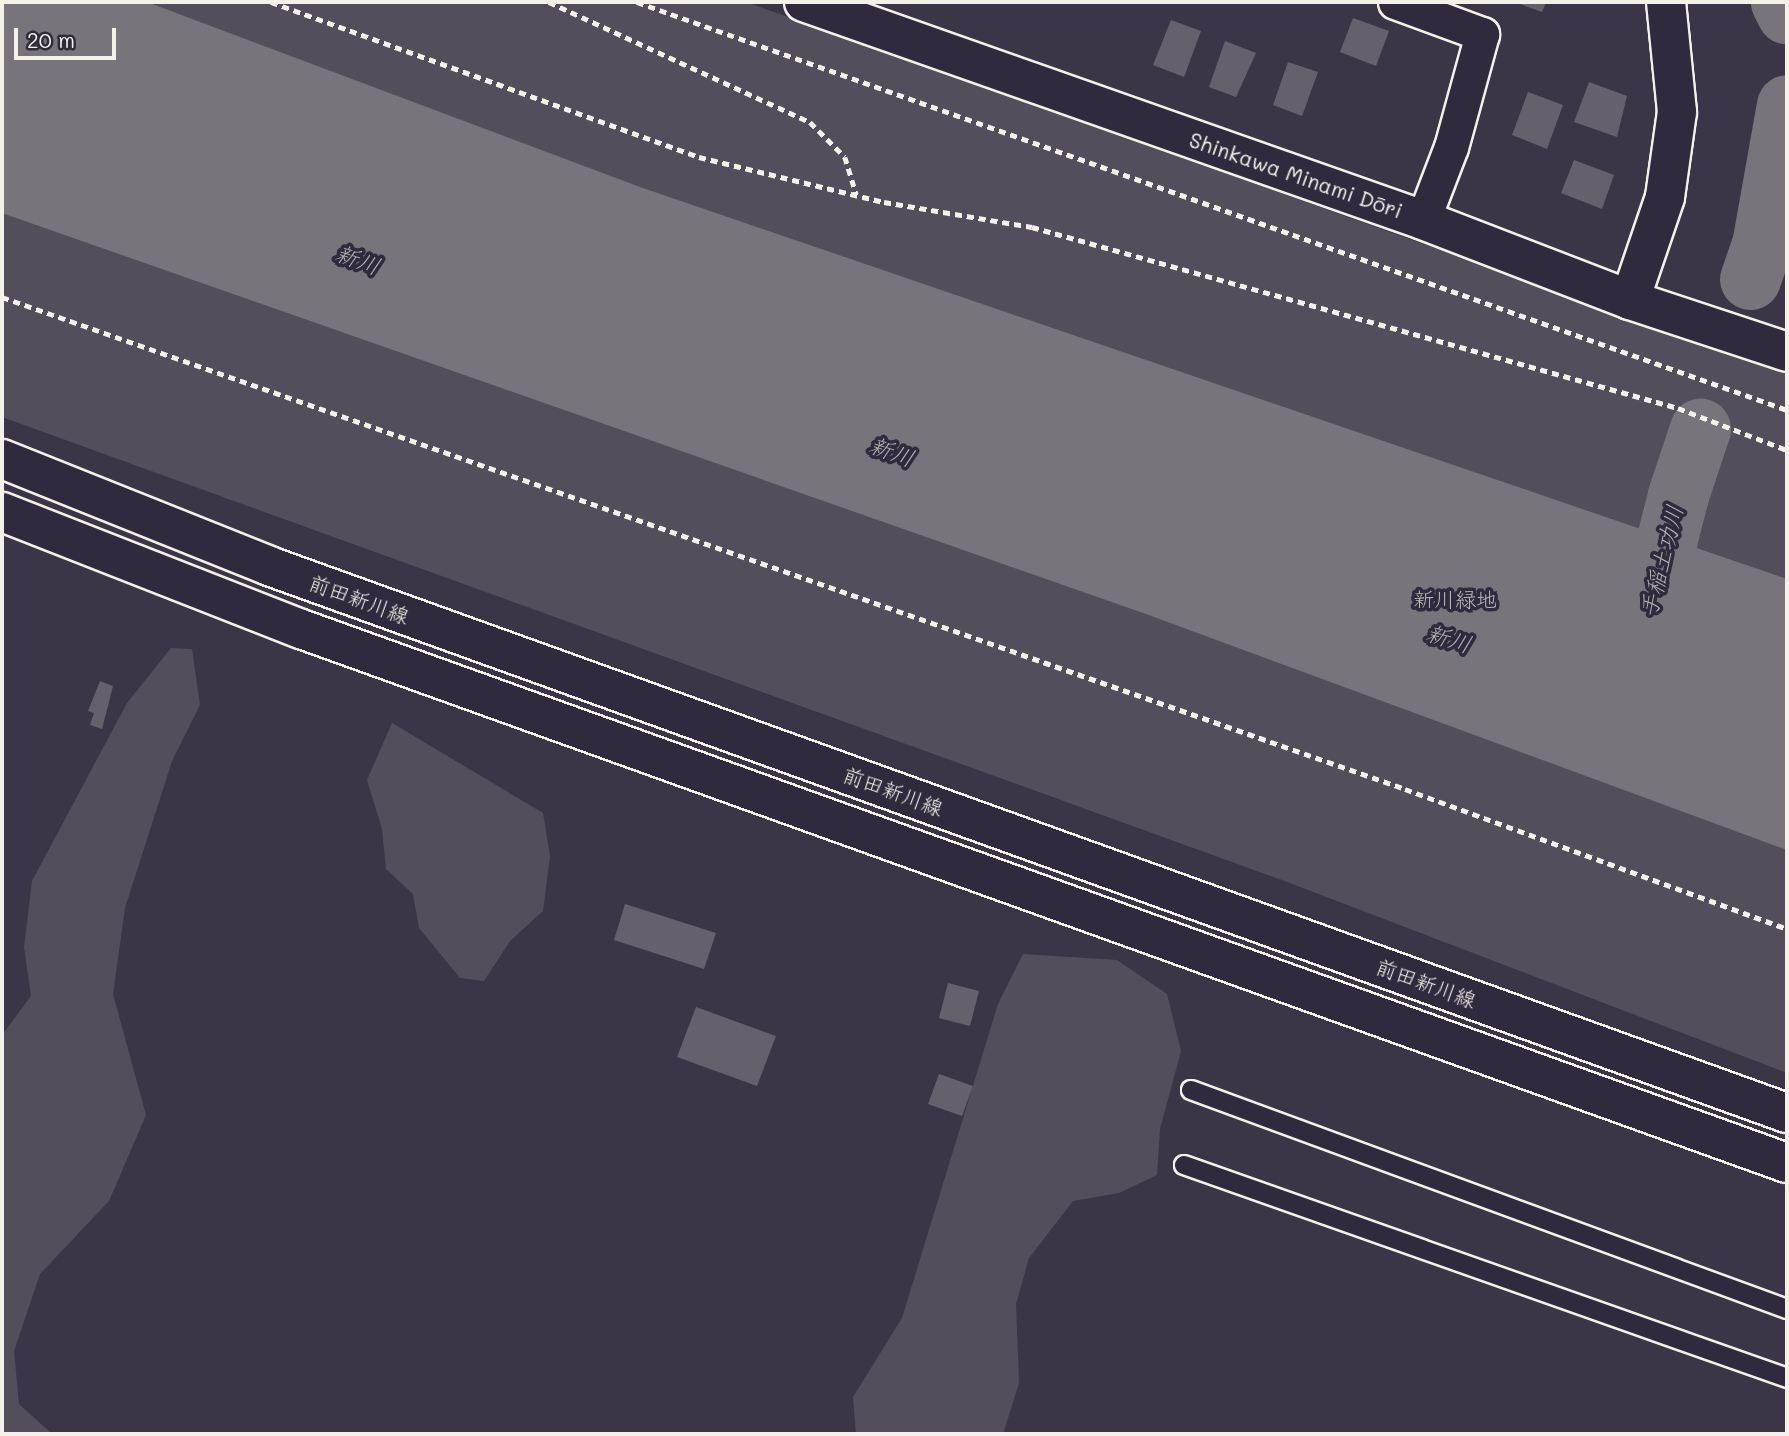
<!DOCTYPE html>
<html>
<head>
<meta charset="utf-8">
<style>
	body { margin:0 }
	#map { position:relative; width:1789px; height:1436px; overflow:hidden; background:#3b3647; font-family:Mali,"Klee One",sans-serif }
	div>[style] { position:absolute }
	.green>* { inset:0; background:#534e5c }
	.water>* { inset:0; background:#78747b }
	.river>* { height:61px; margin:-30.5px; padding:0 30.5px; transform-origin:30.5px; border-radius:30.5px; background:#78747b }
	.building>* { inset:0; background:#65616c }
	.path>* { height:4.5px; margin-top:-2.25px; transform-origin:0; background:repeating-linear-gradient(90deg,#f4f1e8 0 7px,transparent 0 12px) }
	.roads { filter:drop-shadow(2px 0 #f4f1e8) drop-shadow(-2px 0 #f4f1e8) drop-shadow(0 2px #f4f1e8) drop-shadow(0 -2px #f4f1e8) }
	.service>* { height:18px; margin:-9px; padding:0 9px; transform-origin:9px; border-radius:9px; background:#2f2a3d }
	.minor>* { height:33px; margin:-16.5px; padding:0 16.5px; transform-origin:16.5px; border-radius:16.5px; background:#2f2a3d }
	.tertiary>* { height:38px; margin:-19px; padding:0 19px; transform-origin:19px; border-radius:19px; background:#2f2a3d }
	.primary>* { height:38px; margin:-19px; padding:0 19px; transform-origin:19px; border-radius:19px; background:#2f2a3d }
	span { translate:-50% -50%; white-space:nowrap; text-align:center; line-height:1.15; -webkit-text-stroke:7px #2f2a3d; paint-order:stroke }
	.street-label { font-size:21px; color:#f4f1e8 }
	.park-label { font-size:21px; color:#bcb8b7 }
	.water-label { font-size:23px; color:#b6b2b2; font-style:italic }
	.frame { position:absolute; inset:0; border:4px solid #f4f1e8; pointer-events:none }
	.scale { position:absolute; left:14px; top:28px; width:102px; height:32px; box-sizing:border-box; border:4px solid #f4f1e8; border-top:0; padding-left:9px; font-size:21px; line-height:24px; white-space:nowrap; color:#f4f1e8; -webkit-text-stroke:5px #2f2a3d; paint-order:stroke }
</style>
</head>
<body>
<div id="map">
	<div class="green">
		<i style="clip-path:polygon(2px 2px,746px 2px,1787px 374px,1787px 1073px,1282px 880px,2px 417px)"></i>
		<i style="clip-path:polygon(171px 648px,192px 649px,200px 705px,172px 761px,125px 908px,113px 994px,146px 1115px,109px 1201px,40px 1274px,14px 1351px,19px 1404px,52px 1434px,2px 1434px,2px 1035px,31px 996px,24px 947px,32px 881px,127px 703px)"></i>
		<i style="clip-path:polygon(392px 723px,543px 813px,550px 856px,543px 911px,510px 941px,484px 981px,460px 978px,419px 928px,413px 894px,386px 869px,382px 829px,367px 780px)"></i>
		<i style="clip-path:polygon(1023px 954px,1117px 960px,1167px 994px,1181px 1051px,1160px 1129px,1157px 1175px,1119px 1193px,1073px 1201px,1029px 1258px,1016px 1304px,1019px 1383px,1003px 1434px,856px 1434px,853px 1397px,902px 1318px,998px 1004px)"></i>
	</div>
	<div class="water">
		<i style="clip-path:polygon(2px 2px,147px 2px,640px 187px,1787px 579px,1787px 850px,1146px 614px,2px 213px)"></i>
	</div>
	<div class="river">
		<i style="left:1781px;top:2px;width:13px;rotate:63deg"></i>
		<i style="left:1750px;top:279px;width:36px;rotate:-71deg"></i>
		<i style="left:1762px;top:245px;width:142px;rotate:-79.9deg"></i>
		<i style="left:1647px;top:617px;width:126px;rotate:-75.7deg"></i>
		<i style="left:1678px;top:495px;width:70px;rotate:-71.6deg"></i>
	</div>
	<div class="building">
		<i style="clip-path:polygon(1514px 2px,1546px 2px,1542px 12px)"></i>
		<i style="clip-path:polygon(1353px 18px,1389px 31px,1376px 66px,1340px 52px)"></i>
		<i style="clip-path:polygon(1171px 20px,1201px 31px,1184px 77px,1153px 65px)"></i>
		<i style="clip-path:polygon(1225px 41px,1256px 53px,1236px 97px,1209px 87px)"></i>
		<i style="clip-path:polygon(1288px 62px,1318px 72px,1302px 116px,1273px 105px)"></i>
		<i style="clip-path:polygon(1589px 82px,1627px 96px,1617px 137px,1574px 122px)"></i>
		<i style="clip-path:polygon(1528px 92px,1563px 105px,1547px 149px,1512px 135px)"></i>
		<i style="clip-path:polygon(1574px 160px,1614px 175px,1602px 209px,1561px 193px)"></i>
		<i style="clip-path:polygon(100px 681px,113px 686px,102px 729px,90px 725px,94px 713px,88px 711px)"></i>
		<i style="clip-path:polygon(625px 904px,716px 933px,704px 969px,614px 940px)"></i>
		<i style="clip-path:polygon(948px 983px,979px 991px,970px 1026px,939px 1018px)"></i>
		<i style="clip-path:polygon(696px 1007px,776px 1036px,757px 1086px,677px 1057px)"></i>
		<i style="clip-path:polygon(939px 1074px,973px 1086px,962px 1116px,928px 1104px)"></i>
	</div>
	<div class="path">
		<i style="left:271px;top:2px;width:455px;rotate:19.9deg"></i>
		<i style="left:699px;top:157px;width:190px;rotate:13.7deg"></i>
		<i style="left:884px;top:202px;width:150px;rotate:9.6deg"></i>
		<i style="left:1032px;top:227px;width:671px;rotate:15.65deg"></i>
		<i style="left:1678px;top:408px;width:117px;rotate:21.1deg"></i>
		<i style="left:549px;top:2px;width:287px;rotate:24.7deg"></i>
		<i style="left:810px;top:122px;width:49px;rotate:45deg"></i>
		<i style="left:845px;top:157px;width:39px;rotate:73deg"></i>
		<i style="left:637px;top:2px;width:1220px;rotate:19.53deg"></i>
		<i style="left:2px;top:297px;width:1487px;rotate:19.32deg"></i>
		<i style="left:1405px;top:789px;width:407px;rotate:20.1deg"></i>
	</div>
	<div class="roads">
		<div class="service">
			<i style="left:1191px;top:1090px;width:635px;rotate:20.18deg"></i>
			<i style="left:1184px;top:1165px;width:640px;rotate:19.45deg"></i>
		</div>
		<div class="minor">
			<i style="left:1395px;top:2px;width:93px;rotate:20.2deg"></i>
			<i style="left:1482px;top:34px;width:117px;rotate:105.3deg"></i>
			<i style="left:1451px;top:147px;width:78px;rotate:111deg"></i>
		</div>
		<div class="tertiary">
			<i style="left:804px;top:2px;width:656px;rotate:19.4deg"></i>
			<i style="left:1423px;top:220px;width:222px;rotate:21.1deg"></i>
			<i style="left:1630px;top:300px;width:165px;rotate:18.3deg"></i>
			<i style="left:1630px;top:300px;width:109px;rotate:-71.2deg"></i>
			<i style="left:1665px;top:197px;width:86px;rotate:-82deg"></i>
			<i style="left:1677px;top:112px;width:111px;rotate:-95.7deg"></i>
		</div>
		<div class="primary">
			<i style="left:2px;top:459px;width:288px;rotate:21.8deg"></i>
			<i style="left:269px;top:566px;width:1614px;rotate:19.82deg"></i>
			<i style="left:2px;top:512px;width:321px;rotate:21.4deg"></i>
			<i style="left:301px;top:629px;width:1579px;rotate:19.77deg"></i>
		</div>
	</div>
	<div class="street-label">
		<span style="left:1296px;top:175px;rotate:19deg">Shinkawa Minami Dōri</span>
		<span style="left:359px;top:599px;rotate:20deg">前田新川線</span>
		<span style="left:893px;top:791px;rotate:20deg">前田新川線</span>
		<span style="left:1426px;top:983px;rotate:20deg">前田新川線</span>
	</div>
	<div class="park-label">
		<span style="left:1455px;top:599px">新川緑地</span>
	</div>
	<div class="water-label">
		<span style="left:358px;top:259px;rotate:20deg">新川</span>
		<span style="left:892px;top:451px;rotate:20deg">新川</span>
		<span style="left:1661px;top:561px;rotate:-76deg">手稲土功川</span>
		<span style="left:1449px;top:638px;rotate:17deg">新川</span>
	</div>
	<div class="frame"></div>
	<div class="scale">20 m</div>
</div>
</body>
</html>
